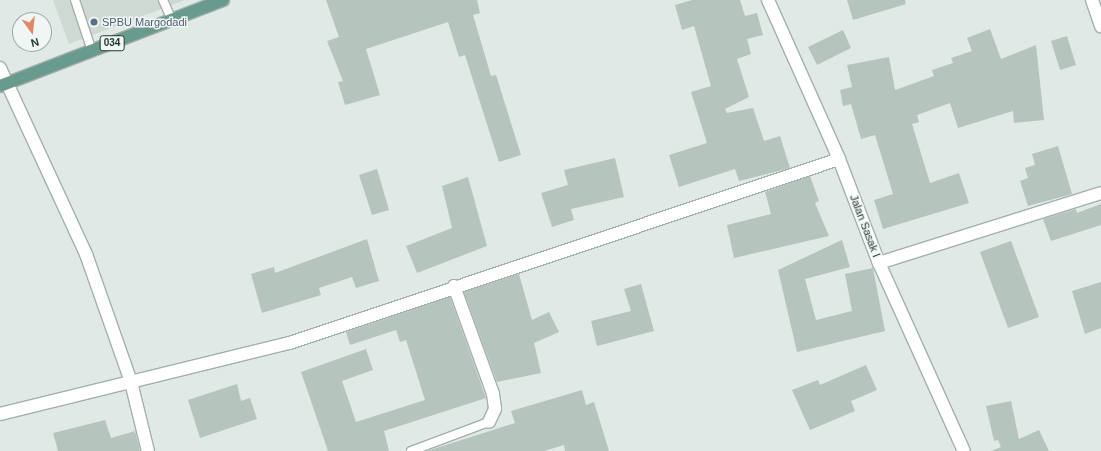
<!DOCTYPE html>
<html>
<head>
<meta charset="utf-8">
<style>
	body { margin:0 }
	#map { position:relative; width:1101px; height:451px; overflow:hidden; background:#e0e9e5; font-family:Arial,sans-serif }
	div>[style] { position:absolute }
	.built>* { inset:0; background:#cfd9d4 }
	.building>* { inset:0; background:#b6c4be }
	.roads { filter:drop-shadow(1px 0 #a4b0ac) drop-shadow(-1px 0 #a4b0ac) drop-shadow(0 1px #a4b0ac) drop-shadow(0 -1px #a4b0ac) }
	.service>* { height:8px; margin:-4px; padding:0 4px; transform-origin:4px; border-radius:4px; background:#fff }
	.minor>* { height:12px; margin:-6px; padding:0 6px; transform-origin:6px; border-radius:6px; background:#fff }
	.primary>* { height:12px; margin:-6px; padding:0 6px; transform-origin:6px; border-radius:6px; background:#699a8e }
	.dots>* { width:11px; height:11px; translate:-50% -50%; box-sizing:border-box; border:2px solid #f0f6f3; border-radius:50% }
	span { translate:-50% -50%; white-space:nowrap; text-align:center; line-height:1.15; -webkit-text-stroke:3px #f0f6f3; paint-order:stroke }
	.shield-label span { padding:1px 3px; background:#f0f6f3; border:1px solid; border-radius:3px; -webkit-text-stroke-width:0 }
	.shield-label { font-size:10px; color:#233832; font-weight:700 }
	.service-label { font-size:11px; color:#4e5e75 }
	.left { translate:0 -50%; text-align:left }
	.street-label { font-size:11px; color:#233832 }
	.north { position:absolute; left:12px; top:12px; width:40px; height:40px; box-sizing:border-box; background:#f0f6f3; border:1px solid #9eaaa6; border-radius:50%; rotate:165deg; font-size:11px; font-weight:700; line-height:16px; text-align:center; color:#233832 }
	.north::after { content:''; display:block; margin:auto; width:14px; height:18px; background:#e28665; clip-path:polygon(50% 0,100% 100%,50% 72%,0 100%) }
</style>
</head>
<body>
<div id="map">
	<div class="built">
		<i style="clip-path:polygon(53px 0,185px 0,69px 44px)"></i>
	</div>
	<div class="building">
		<i style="clip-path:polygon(326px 0,477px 0,480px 13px,473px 15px,491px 76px,496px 75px,521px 155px,499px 162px,465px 55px,459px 57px,448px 22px,366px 49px,380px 95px,345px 105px,338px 82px,343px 81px,327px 41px,339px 37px)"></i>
		<i style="clip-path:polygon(692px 0,740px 0,745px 16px,757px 13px,763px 35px,747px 39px,751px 54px,737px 59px,749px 97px,725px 109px,727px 113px,753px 108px,764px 141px,780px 136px,790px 168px,739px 181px,735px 169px,679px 187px,669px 155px,707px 143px,691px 92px,711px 86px,694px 26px,682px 30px,675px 5px)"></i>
		<i style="clip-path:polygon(847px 0,905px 0,906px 4px,853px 20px)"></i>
		<i style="clip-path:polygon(990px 29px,1001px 59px,1036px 45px,1044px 120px,1014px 123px,1013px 111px,958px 128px,950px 103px,917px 115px,919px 122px,912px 124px,930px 183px,959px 173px,969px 203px,883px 229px,874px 200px,893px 194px,875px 135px,861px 139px,851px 104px,843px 106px,840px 90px,852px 87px,847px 65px,889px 57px,895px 90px,934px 76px,932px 70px,953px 63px,951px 58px,972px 51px,967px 38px)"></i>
		<i style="clip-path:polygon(843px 30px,851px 48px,817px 65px,808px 47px)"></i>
		<i style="clip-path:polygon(1067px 36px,1076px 65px,1060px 70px,1051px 41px)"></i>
		<i style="clip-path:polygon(1058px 146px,1072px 194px,1028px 206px,1020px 181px,1028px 178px,1025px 168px,1035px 165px,1032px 154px)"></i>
		<i style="clip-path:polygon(615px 158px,624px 197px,571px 209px,574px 220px,552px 227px,541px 193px,568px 185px,564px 170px)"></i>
		<i style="clip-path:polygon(377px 169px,389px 210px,372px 215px,359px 175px)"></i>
		<i style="clip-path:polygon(810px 176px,819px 201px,815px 203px,829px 236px,734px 258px,727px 225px,771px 214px,765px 192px)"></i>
		<i style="clip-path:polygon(468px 177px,487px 246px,417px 273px,406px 246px,452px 228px,442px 186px)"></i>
		<i style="clip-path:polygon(1101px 204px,1101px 225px,1051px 241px,1043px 219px,1076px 209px,1077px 213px)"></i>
		<i style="clip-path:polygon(367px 239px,379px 281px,356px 288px,352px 277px,319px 288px,321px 295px,262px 313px,251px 274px,274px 267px,275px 273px)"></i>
		<i style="clip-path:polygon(842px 240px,850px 267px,805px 279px,816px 320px,852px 311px,845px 274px,873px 268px,885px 331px,797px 352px,778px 270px)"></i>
		<i style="clip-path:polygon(1011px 241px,1039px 317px,1008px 328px,980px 252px)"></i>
		<i style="clip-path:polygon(519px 274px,532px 320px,549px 312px,559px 332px,534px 343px,541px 373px,497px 382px,464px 292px)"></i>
		<i style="clip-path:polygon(1101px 282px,1101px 328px,1085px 334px,1072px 291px)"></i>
		<i style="clip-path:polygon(641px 284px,654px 331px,597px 346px,591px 321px,631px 311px,624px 289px)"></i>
		<i style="clip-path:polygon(450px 297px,486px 398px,384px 431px,389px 451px,328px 451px,301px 372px,366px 349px,373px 370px,342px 381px,356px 422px,425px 400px,406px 340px,400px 342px,396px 330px,350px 345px,346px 332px)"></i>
		<i style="clip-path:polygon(866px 365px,877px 390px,851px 401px,855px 411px,810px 430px,792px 390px,818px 380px,820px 385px)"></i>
		<i style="clip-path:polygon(237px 384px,241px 401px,250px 398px,257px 419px,200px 438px,188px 400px)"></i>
		<i style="clip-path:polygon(582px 390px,586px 405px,594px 402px,609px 451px,565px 451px,564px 445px,544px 451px,427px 451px,515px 423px,511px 411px)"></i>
		<i style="clip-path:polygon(1011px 401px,1019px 439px,1039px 430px,1049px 451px,991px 451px,1001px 447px,998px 440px,994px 441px,986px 406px)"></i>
		<i style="clip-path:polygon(105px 420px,111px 438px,135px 431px,140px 451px,58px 451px,53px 433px)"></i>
	</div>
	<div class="roads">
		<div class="service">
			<i style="left:75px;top:0;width:54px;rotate:71.6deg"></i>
			<i style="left:163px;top:0;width:22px;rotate:66deg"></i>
			<i style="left:411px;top:451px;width:83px;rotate:-20.4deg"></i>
		</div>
		<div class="minor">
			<i style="left:768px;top:0;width:174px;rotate:65.9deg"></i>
			<i style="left:839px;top:159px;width:111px;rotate:69deg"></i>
			<i style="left:879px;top:263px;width:206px;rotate:65.7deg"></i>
			<i style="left:1092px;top:0;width:28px;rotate:71deg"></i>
			<i style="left:0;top:68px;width:205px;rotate:65.2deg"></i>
			<i style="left:86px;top:254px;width:136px;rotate:70.6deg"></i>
			<i style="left:131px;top:382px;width:71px;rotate:76.2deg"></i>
			<i style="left:879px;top:263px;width:233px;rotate:-17.5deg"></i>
			<i style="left:454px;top:286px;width:115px;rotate:70.1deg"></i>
			<i style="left:493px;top:394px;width:15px;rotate:82deg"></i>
			<i style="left:495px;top:409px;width:14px;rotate:115deg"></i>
			<i style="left:0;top:414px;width:299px;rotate:-13.8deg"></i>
			<i style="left:290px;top:343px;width:579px;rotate:-18.53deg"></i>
		</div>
		<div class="primary">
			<i style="left:0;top:86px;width:239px;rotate:-21.1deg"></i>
		</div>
	</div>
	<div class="dots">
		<i style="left:94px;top:22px;background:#5c6f8a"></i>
	</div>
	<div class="shield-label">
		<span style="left:112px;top:43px">034</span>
	</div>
	<div class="service-label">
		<span class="left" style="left:102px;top:22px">SPBU Margodadi</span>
	</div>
	<div class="street-label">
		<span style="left:865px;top:226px;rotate:69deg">Jalan Sasak I</span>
	</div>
	<div class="north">N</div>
</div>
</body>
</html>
